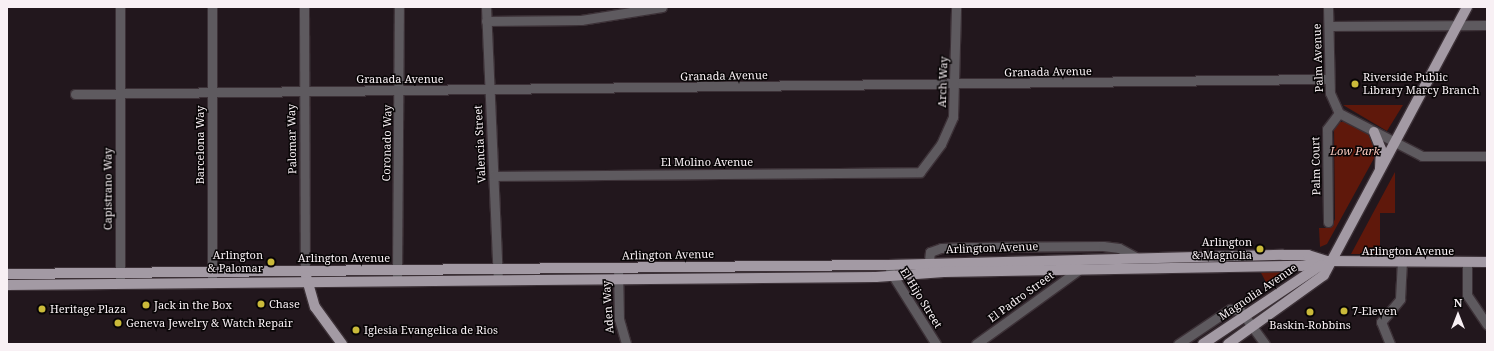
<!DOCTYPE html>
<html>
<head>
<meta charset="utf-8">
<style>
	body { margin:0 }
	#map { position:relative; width:1494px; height:351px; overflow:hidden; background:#22171d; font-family:"Noto Serif",serif }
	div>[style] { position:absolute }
	.green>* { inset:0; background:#5f180b }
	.roads { filter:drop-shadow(1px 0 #3c3137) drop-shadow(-1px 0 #3c3137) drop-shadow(0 1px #3c3137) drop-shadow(0 -1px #3c3137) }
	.minor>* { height:9px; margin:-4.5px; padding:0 4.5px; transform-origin:4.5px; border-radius:4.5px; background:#5e5a5f }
	.major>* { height:10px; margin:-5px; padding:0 5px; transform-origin:5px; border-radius:5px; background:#a39aa4 }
	.dots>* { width:11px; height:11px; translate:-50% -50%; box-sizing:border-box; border:2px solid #080506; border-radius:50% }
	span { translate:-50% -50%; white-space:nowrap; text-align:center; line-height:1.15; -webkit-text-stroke:3px #080506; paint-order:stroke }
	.street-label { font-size:11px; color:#f8f0f4 }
	.poi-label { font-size:11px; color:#f8f0f4 }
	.left { translate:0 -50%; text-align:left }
	.right { translate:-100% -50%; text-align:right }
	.park-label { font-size:11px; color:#fccabf; font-style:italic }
	.frame { position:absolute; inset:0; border:8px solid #f8f0f4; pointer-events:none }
	.north { position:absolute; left:1438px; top:295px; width:40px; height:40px; -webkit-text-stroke:3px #080506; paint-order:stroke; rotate:0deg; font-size:11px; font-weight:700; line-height:16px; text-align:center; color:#f8f0f4 }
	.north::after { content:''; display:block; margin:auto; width:14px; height:18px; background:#f8f0f4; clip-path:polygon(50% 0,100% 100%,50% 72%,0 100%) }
</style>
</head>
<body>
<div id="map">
	<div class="green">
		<i style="clip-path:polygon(1343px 105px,1403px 105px,1387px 131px)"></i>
		<i style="clip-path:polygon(1338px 122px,1345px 122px,1370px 135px,1378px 151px,1327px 244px,1320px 247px,1319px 228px,1331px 228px,1335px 219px,1334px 126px)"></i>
		<i style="clip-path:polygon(1395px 172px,1395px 213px,1380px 213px,1380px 254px,1351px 254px)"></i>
		<i style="clip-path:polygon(1260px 271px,1279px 271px,1283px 275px,1268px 286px)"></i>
	</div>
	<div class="roads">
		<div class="minor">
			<i style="left:120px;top:7px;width:273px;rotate:90deg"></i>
			<i style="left:212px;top:7px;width:276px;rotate:90deg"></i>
			<i style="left:304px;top:7px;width:263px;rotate:89.8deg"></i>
			<i style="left:486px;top:7px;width:273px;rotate:87.5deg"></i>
			<i style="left:1328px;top:7px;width:86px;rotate:88.7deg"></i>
			<i style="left:1330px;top:93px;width:22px;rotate:66deg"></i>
			<i style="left:1339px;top:113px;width:93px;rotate:27.4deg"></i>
			<i style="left:1422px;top:156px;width:65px"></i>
			<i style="left:486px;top:21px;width:95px;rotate:-0.6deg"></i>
			<i style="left:581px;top:20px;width:82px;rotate:-9.1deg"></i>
			<i style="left:1329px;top:26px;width:158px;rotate:-0.4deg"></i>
			<i style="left:75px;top:94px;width:1254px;rotate:-0.69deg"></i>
			<i style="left:494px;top:176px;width:426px;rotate:-0.5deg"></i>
			<i style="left:920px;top:172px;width:35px;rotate:-53deg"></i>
			<i style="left:941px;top:144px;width:30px;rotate:-66deg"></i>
			<i style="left:953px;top:117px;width:110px;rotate:-88.4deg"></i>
			<i style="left:1328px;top:222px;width:93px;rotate:-90.6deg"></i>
			<i style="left:1327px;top:129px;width:20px;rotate:-53deg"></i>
			<i style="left:929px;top:261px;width:9px;rotate:-84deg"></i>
			<i style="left:930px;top:252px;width:12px;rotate:-20deg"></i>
			<i style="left:941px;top:248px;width:32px;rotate:-2deg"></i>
			<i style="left:973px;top:247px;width:130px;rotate:-0.4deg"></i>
			<i style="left:1103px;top:246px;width:16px;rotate:7deg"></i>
			<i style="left:1119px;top:248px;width:19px;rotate:28deg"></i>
			<i style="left:1467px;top:263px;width:32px;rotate:90deg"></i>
			<i style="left:1467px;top:295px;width:36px;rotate:56deg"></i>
			<i style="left:618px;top:268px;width:51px;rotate:88.9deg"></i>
			<i style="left:619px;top:319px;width:26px;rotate:74deg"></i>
			<i style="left:890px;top:271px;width:86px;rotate:57.8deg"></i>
			<i style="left:397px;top:278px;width:271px;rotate:-89.6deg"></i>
			<i style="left:976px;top:344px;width:128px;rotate:-35.8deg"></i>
			<i style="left:1178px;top:344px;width:63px;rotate:-33.9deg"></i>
			<i style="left:1230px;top:309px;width:10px;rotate:6deg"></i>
			<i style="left:1240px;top:310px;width:42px;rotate:53.7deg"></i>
			<i style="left:1390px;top:344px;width:24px;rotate:-112deg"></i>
			<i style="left:1381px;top:322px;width:30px;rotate:-50deg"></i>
			<i style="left:1400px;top:299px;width:36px;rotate:-87deg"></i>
		</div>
		<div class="major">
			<i style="left:1374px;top:132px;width:18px;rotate:68deg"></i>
			<i style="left:1381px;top:149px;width:20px;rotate:93deg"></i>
			<i style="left:7px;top:274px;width:881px;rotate:-0.59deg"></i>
			<i style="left:888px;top:265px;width:395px;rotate:-1.5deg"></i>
			<i style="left:1283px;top:255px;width:25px"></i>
			<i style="left:1308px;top:255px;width:19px;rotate:18deg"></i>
			<i style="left:306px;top:276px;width:32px;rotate:74deg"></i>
			<i style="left:315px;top:307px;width:46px;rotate:53.9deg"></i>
			<i style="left:7px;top:285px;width:869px;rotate:-0.53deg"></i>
			<i style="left:876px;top:277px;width:68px;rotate:-4.2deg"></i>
			<i style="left:944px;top:272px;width:357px;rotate:-1deg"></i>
			<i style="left:1301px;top:266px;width:27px;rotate:-10deg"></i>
			<i style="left:1328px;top:261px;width:159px;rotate:0.4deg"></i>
			<i style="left:1203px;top:344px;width:142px;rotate:-33.8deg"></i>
			<i style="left:1228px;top:344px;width:118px;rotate:-35.7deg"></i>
			<i style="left:1324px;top:275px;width:304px;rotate:-61.9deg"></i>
		</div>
	</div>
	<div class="dots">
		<i style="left:1355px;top:84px;background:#caba3a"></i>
		<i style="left:1260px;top:249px;background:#caba3a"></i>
		<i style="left:271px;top:262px;background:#caba3a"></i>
		<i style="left:261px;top:304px;background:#caba3a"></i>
		<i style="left:146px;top:305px;background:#caba3a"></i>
		<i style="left:42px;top:309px;background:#caba3a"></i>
		<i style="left:1344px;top:311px;background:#caba3a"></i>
		<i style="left:1310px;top:312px;background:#caba3a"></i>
		<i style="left:118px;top:323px;background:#caba3a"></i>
		<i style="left:356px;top:330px;background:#caba3a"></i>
	</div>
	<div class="street-label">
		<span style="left:1318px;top:58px;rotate:-92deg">Palm Avenue</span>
		<span style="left:1048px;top:72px;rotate:-1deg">Granada Avenue</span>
		<span style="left:724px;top:76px;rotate:-1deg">Granada Avenue</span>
		<span style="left:400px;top:79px">Granada Avenue</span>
		<span style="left:943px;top:82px;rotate:-88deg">Arch Way</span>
		<span style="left:292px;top:139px;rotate:-91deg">Palomar Way</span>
		<span style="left:387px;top:143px;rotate:-89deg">Coronado Way</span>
		<span style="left:480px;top:144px;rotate:-93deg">Valencia Street</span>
		<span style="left:200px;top:145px;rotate:-90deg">Barcelona Way</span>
		<span style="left:707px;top:162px">El Molino Avenue</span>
		<span style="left:1316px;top:166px;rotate:-91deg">Palm Court</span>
		<span style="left:108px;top:189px;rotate:-90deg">Capistrano Way</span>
		<span style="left:992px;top:248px;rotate:-2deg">Arlington Avenue</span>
		<span style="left:1408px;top:251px">Arlington Avenue</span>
		<span style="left:668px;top:255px;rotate:-1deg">Arlington Avenue</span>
		<span style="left:344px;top:258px">Arlington Avenue</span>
		<span style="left:1258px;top:292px;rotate:-34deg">Magnolia Avenue</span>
		<span style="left:1021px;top:297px;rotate:-36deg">El Padro Street</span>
		<span style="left:921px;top:298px;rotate:58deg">El Hijo Street</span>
		<span style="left:608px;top:307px;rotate:-94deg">Aden Way</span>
	</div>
	<div class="poi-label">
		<span class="left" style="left:1363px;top:84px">Riverside Public<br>Library Marcy Branch</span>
		<span class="right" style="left:1252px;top:249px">Arlington<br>&amp; Magnolia</span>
		<span class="right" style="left:263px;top:262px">Arlington<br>&amp; Palomar</span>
		<span class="left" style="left:269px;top:304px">Chase</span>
		<span class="left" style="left:154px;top:305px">Jack in the Box</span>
		<span class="left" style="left:50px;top:309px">Heritage Plaza</span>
		<span class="left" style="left:1352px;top:311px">7-Eleven</span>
		<span class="left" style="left:126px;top:323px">Geneva Jewelry &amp; Watch Repair</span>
		<span style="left:1310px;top:325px">Baskin-Robbins</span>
		<span class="left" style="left:364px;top:330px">Iglesia Evangelica de Rios</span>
	</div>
	<div class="park-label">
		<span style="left:1355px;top:151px">Low Park</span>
	</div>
	<div class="frame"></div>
	<div class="north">N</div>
</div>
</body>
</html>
